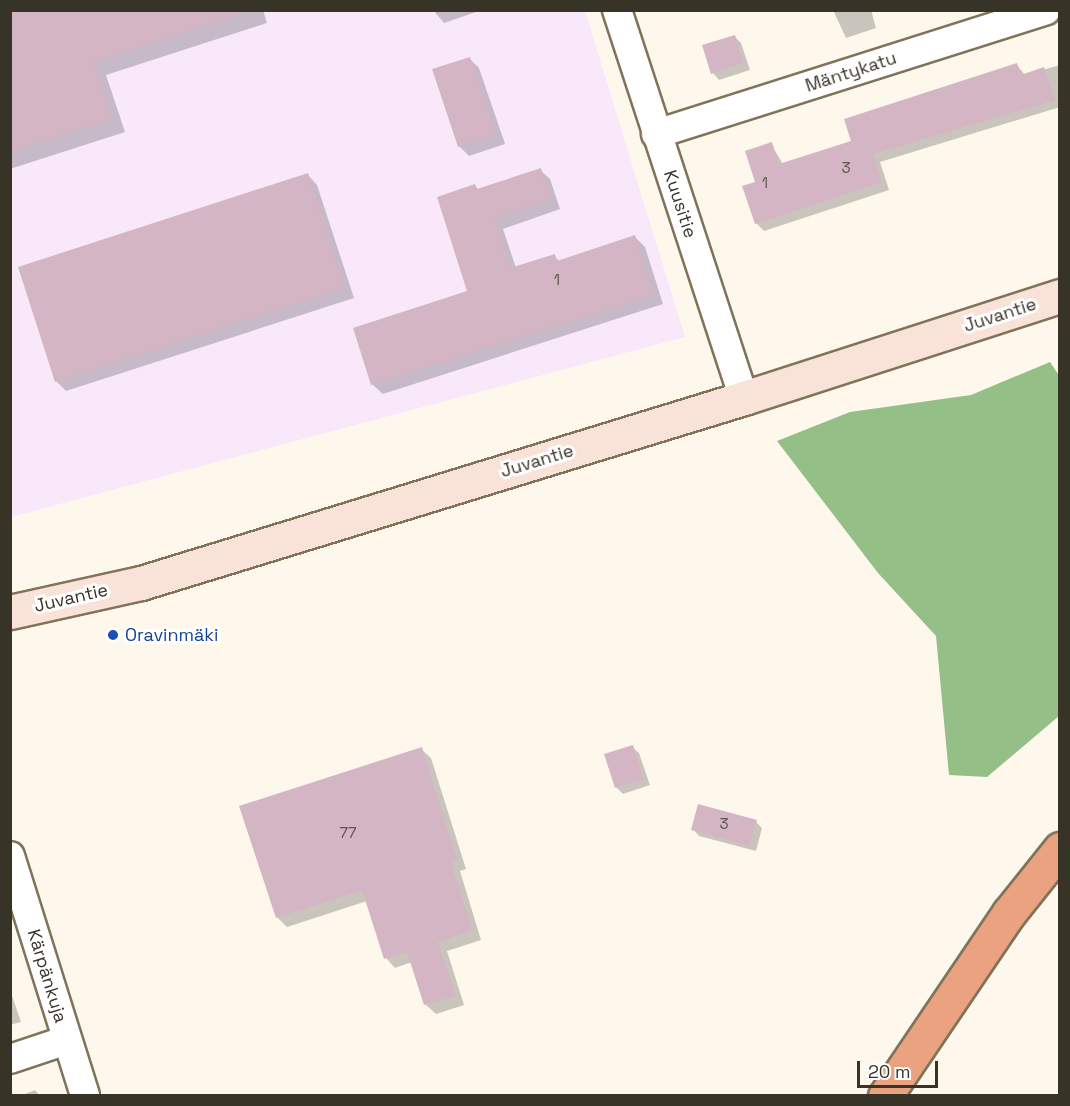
<!DOCTYPE html>
<html>
<head>
<meta charset="utf-8">
<style>
	body { margin:0 }
	#map { position:relative; width:1070px; height:1106px; overflow:hidden; background:#fdf7ec; font-family:"Space Grotesk",sans-serif }
	div>[style] { position:absolute }
	.industrial>* { inset:0; background:#f8e8fa }
	.forest>* { inset:0; background:#94bf87 }
	.shadow>* { inset:0; background:#0003 }
	.building>* { inset:0; background:#d4b5c3 }
	.roads { filter:drop-shadow(2px 0 #807359) drop-shadow(-2px 0 #807359) drop-shadow(0 2px #807359) drop-shadow(0 -2px #807359) }
	.street>* { height:28px; margin:-14px; padding:0 14px; transform-origin:14px; border-radius:14px; background:#fff }
	.secondary>* { height:33px; margin:-16.5px; padding:0 16.5px; transform-origin:16.5px; border-radius:16.5px; background:#f9e3d9 }
	.highway>* { height:33px; margin:-16.5px; padding:0 16.5px; transform-origin:16.5px; border-radius:16.5px; background:#eba281 }
	.dots>* { width:16px; height:16px; translate:-50% -50%; box-sizing:border-box; border:3px solid #fff; border-radius:50% }
	span { translate:-50% -50%; white-space:nowrap; text-align:center; line-height:1.15; -webkit-text-stroke:6px #fff; paint-order:stroke }
	.number-label { font-size:15px; color:#5f544e }
	.number-label span { -webkit-text-stroke-width:0 }
	.street-label { font-size:18px; color:#383327 }
	.transit-label { font-size:18px; color:#164399 }
	.left { translate:0 -50%; text-align:left }
	.frame { position:absolute; inset:0; border:12px solid #383327; pointer-events:none }
	.scale { position:absolute; left:857px; top:1061px; width:81px; height:27px; box-sizing:border-box; border:3px solid #383327; border-top:0; padding-left:8px; font-size:18px; line-height:21px; white-space:nowrap; color:#383327; -webkit-text-stroke:4px #fff; paint-order:stroke }
</style>
</head>
<body>
<div id="map">
	<div class="industrial">
		<i style="clip-path:polygon(11px 11px,585px 11px,685px 337px,11px 517px)"></i>
	</div>
	<div class="forest">
		<i style="clip-path:polygon(1050px 362px,1060px 377px,1059px 716px,987px 777px,949px 775px,936px 636px,878px 573px,777px 441px,850px 412px,971px 395px)"></i>
	</div>
	<div class="shadow">
		<i style="clip-path:polygon(10px 10px,263px 10px,267px 23px,106px 75px,125px 132px,10px 169px)"></i>
		<i style="clip-path:polygon(433px 10px,482px 10px,444px 23px)"></i>
		<i style="clip-path:polygon(833px 10px,871px 10px,876px 28px,846px 38px)"></i>
		<i style="clip-path:polygon(734px 36px,741px 43px,750px 70px,719px 80px,713px 73px)"></i>
		<i style="clip-path:polygon(469px 58px,479px 68px,505px 144px,469px 156px,459px 146px)"></i>
		<i style="clip-path:polygon(1017px 65px,1025px 75px,1060px 65px,1060px 107px,880px 162px,889px 190px,764px 231px,756px 223px,756px 183px,771px 144px,783px 164px,853px 142px)"></i>
		<i style="clip-path:polygon(540px 170px,550px 179px,560px 209px,503px 229px,516px 268px,554px 256px,560px 262px,635px 237px,645px 247px,663px 304px,383px 394px,373px 385px,355px 329px,469px 292px,475px 186px,479px 190px)"></i>
		<i style="clip-path:polygon(308px 175px,317px 185px,354px 298px,66px 391px,56px 381px)"></i>
		<i style="clip-path:polygon(632px 747px,639px 753px,650px 785px,623px 794px,617px 788px,606px 755px)"></i>
		<i style="clip-path:polygon(421px 749px,431px 758px,466px 869px,460px 871px,481px 940px,447px 951px,464px 1005px,436px 1014px,426px 1005px,412px 962px,395px 968px,386px 958px,367px 901px,287px 927px,277px 917px)"></i>
		<i style="clip-path:polygon(756px 822px,762px 828px,756px 851px,699px 836px,693px 829px)"></i>
		<i style="clip-path:polygon(10px 990px,21px 1022px,10px 1025px)"></i>
		<i style="clip-path:polygon(35px 1090px,40px 1096px,20px 1096px)"></i>
	</div>
	<div class="building">
		<i style="clip-path:polygon(10px 10px,238px 10px,239px 15px,94px 62px,112px 119px,10px 152px)"></i>
		<i style="clip-path:polygon(735px 35px,744px 63px,711px 74px,702px 45px)"></i>
		<i style="clip-path:polygon(470px 57px,496px 134px,458px 147px,432px 69px)"></i>
		<i style="clip-path:polygon(1017px 63px,1021px 75px,1044px 67px,1055px 100px,873px 154px,882px 182px,755px 224px,742px 186px,755px 182px,745px 151px,772px 142px,779px 164px,851px 141px,844px 119px)"></i>
		<i style="clip-path:polygon(541px 168px,551px 200px,494px 219px,510px 268px,555px 254px,557px 261px,635px 235px,654px 295px,371px 385px,353px 328px,467px 291px,437px 197px,475px 184px,477px 189px)"></i>
		<i style="clip-path:polygon(308px 173px,345px 288px,55px 382px,18px 267px)"></i>
		<i style="clip-path:polygon(633px 745px,644px 779px,615px 788px,604px 754px)"></i>
		<i style="clip-path:polygon(422px 747px,457px 860px,451px 862px,472px 930px,438px 942px,456px 996px,424px 1005px,407px 952px,384px 959px,362px 890px,276px 918px,239px 806px)"></i>
		<i style="clip-path:polygon(698px 804px,757px 820px,749px 846px,691px 830px)"></i>
	</div>
	<div class="roads">
		<div class="street">
			<i style="left:617px;top:10px;width:408px;rotate:71.9deg"></i>
			<i style="left:656px;top:134px;width:409px;rotate:-17.6deg"></i>
			<i style="left:10px;top:856px;width:251px;rotate:72.6deg"></i>
			<i style="left:10px;top:1059px;width:60px;rotate:-18.4deg"></i>
		</div>
		<div class="secondary">
			<i style="left:10px;top:612px;width:134px;rotate:-12.5deg"></i>
			<i style="left:141px;top:583px;width:631px;rotate:-17.06deg"></i>
			<i style="left:744px;top:398px;width:332px;rotate:-17.9deg"></i>
		</div>
		<div class="highway">
			<i style="left:885px;top:1096px;width:221px;rotate:-55.9deg"></i>
			<i style="left:1009px;top:913px;width:82px;rotate:-51.4deg"></i>
		</div>
	</div>
	<div class="dots">
		<i style="left:113px;top:635px;background:#1a4fb4"></i>
	</div>
	<div class="number-label">
		<span style="left:846px;top:168px">3</span>
		<span style="left:765px;top:183px">1</span>
		<span style="left:557px;top:280px">1</span>
		<span style="left:724px;top:824px">3</span>
		<span style="left:348px;top:833px">77</span>
	</div>
	<div class="street-label">
		<span style="left:851px;top:72px;rotate:-18deg">Mäntykatu</span>
		<span style="left:680px;top:204px;rotate:72deg">Kuusitie</span>
		<span style="left:1000px;top:315px;rotate:-18deg">Juvantie</span>
		<span style="left:537px;top:461px;rotate:-17deg">Juvantie</span>
		<span style="left:71px;top:598px;rotate:-13deg">Juvantie</span>
		<span style="left:47px;top:976px;rotate:73deg">Kärpänkuja</span>
	</div>
	<div class="transit-label">
		<span class="left" style="left:125px;top:635px">Oravinmäki</span>
	</div>
	<div class="frame"></div>
	<div class="scale">20 m</div>
</div>
</body>
</html>
